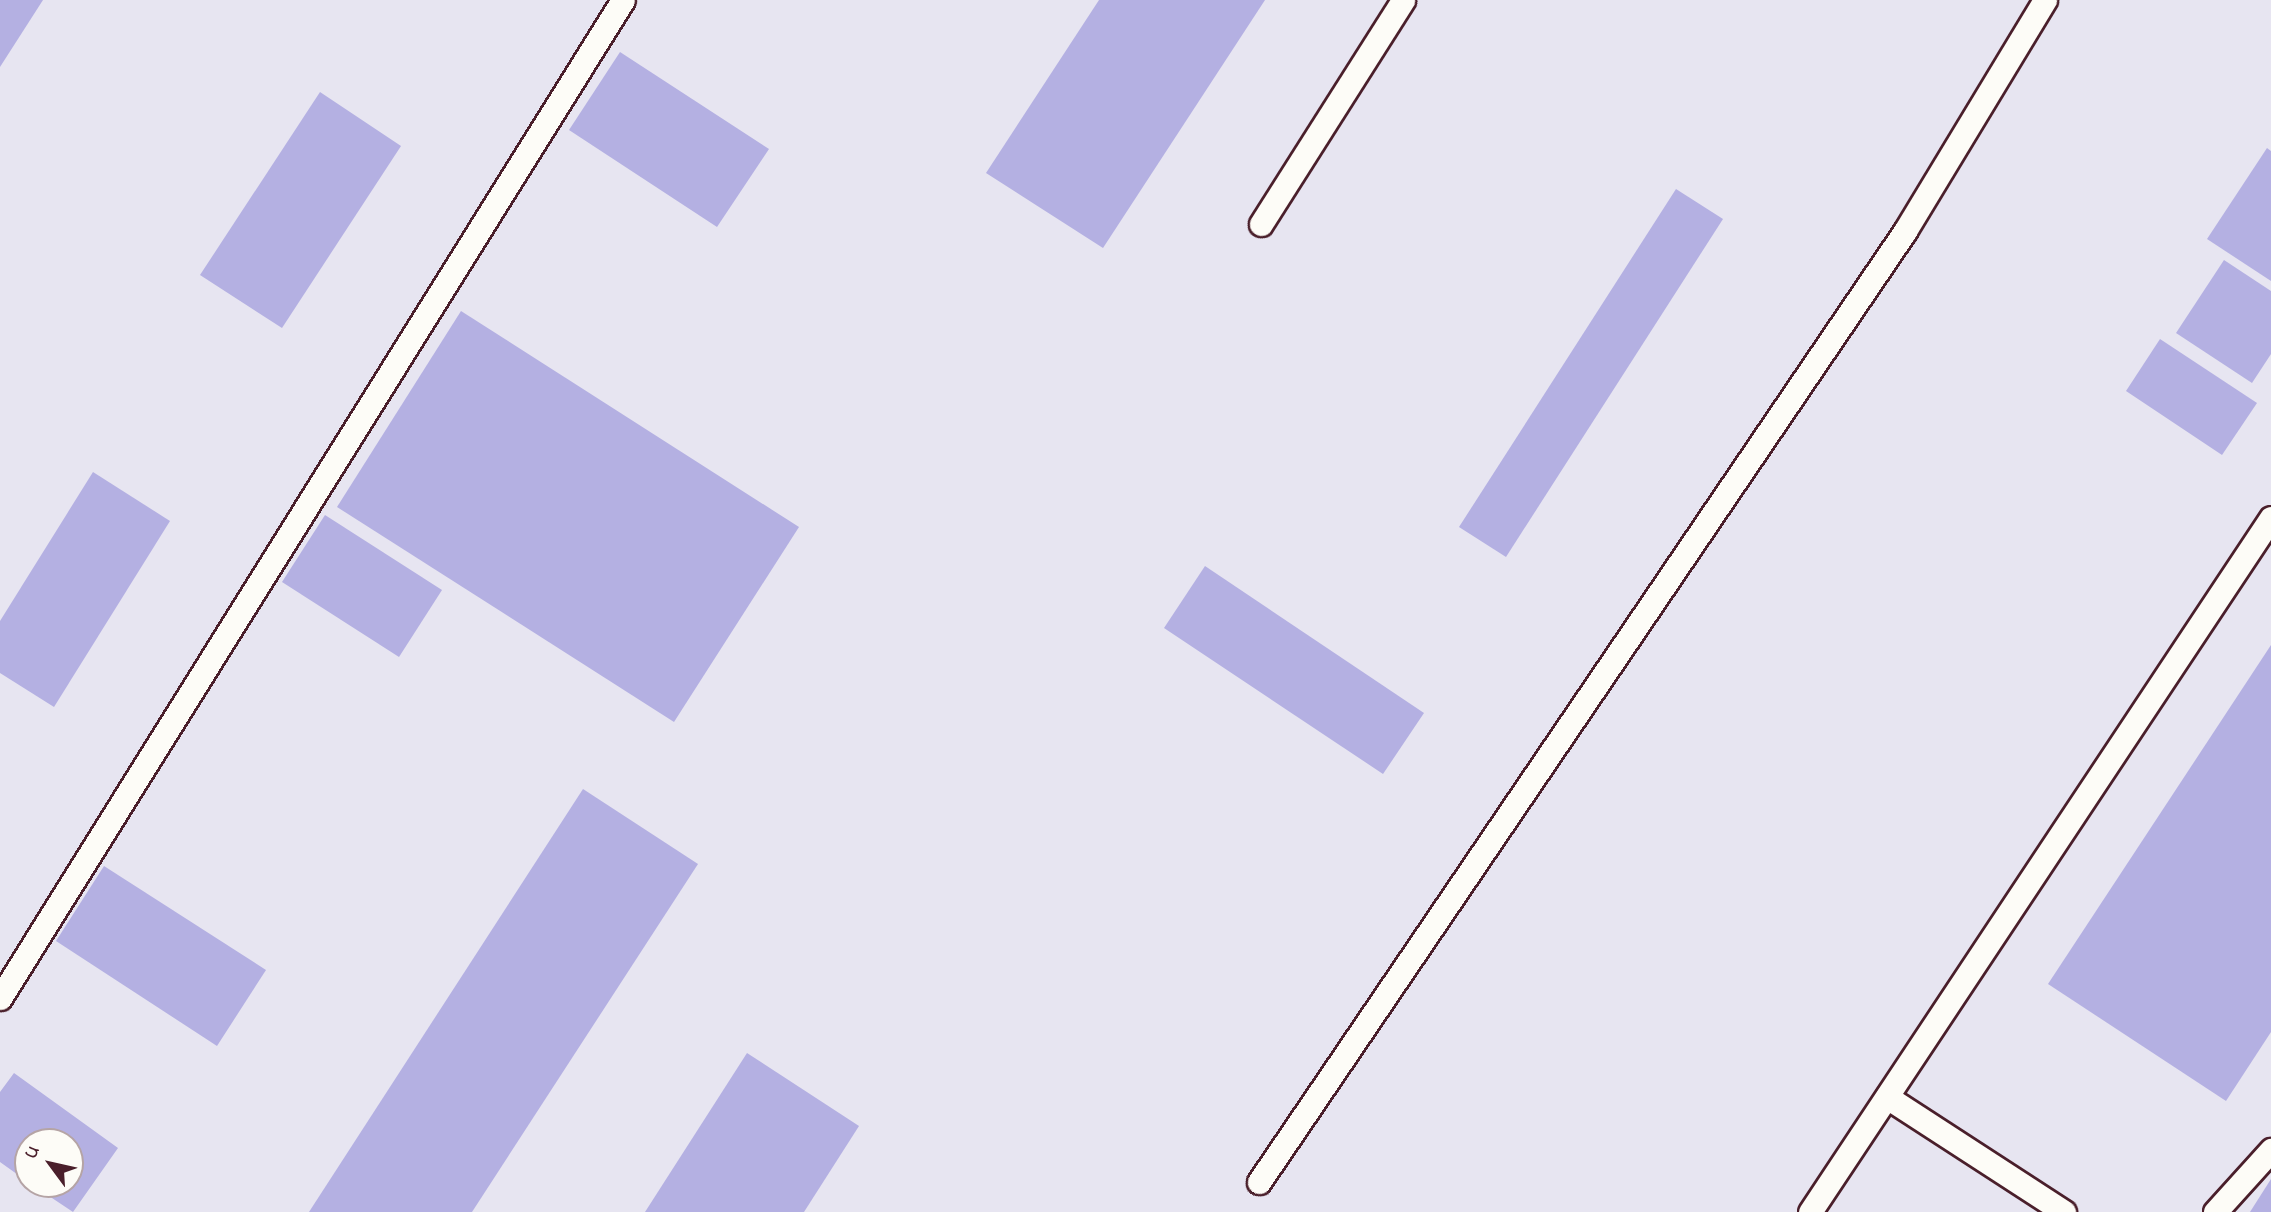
<!DOCTYPE html>
<html>
<head>
<meta charset="utf-8">
<style>
	body { margin:0 }
	#map { position:relative; width:2271px; height:1212px; overflow:hidden; background:#fdfcf7; font-family:"Indie Flower",sans-serif }
	div>[style] { position:absolute }
	.built>* { inset:0; background:#e7e5f1 }
	.building>* { inset:0; background:#b4b0e2 }
	.roads { filter:drop-shadow(2px 0 #4a1f2b) drop-shadow(-2px 0 #4a1f2b) drop-shadow(0 2px #4a1f2b) drop-shadow(0 -2px #4a1f2b) }
	.service>* { height:23px; margin:-11.5px; padding:0 11.5px; transform-origin:11.5px; border-radius:11.5px; background:#fdfcf7 }
	span { translate:-50% -50%; white-space:nowrap; text-align:center; line-height:1.15; -webkit-text-stroke:5px #fdfcf7; paint-order:stroke }
	.north { position:absolute; left:14px; top:1128px; width:70px; height:70px; box-sizing:border-box; background:#fdfcf7; border:2px solid #b5a4a5; border-radius:50%; rotate:303deg; font-size:19px; font-weight:700; line-height:28px; text-align:center; color:#4a1f2b }
	.north::after { content:''; display:block; margin:auto; width:24px; height:32px; background:#4a1f2b; clip-path:polygon(50% 0,100% 100%,50% 72%,0 100%) }
</style>
</head>
<body>
<div id="map">
	<div class="built">
		<i style="clip-path:polygon(evenodd,0 0,2271px 0,2271px 1212px,0 1212px,0 0,28px 1142px,70px 1142px,70px 1184px,28px 1184px,28px 1142px)"></i>
	</div>
	<div class="building">
		<i style="clip-path:polygon(0 0,43px 0,0 67px)"></i>
		<i style="clip-path:polygon(1099px 0,1265px 0,1103px 248px,986px 173px)"></i>
		<i style="clip-path:polygon(620px 52px,769px 149px,717px 227px,569px 130px)"></i>
		<i style="clip-path:polygon(320px 92px,401px 146px,282px 328px,200px 275px)"></i>
		<i style="clip-path:polygon(2267px 148px,2271px 151px,2271px 281px,2207px 239px)"></i>
		<i style="clip-path:polygon(1676px 189px,1723px 219px,1506px 557px,1459px 527px)"></i>
		<i style="clip-path:polygon(2224px 260px,2271px 291px,2271px 354px,2252px 383px,2176px 333px)"></i>
		<i style="clip-path:polygon(461px 311px,799px 527px,674px 722px,337px 507px)"></i>
		<i style="clip-path:polygon(2160px 339px,2257px 403px,2222px 455px,2126px 391px)"></i>
		<i style="clip-path:polygon(93px 472px,170px 521px,54px 707px,0 673px,0 621px)"></i>
		<i style="clip-path:polygon(325px 515px,442px 590px,399px 657px,282px 582px)"></i>
		<i style="clip-path:polygon(1205px 566px,1424px 713px,1383px 774px,1164px 628px)"></i>
		<i style="clip-path:polygon(2271px 645px,2271px 1032px,2226px 1101px,2048px 984px)"></i>
		<i style="clip-path:polygon(583px 789px,698px 864px,472px 1212px,309px 1212px)"></i>
		<i style="clip-path:polygon(104px 866px,266px 970px,217px 1046px,56px 941px)"></i>
		<i style="clip-path:polygon(747px 1053px,859px 1126px,804px 1212px,645px 1212px)"></i>
		<i style="clip-path:polygon(14px 1073px,118px 1148px,73px 1212px,31px 1184px,70px 1184px,70px 1142px,28px 1142px,28px 1182px,0 1162px,0 1092px)"></i>
		<i style="clip-path:polygon(2271px 1179px,2271px 1212px,2250px 1212px)"></i>
	</div>
	<div class="roads">
		<div class="service">
			<i style="left:1261px;top:224px;width:265px;rotate:-57.6deg"></i>
			<i style="left:0;top:998px;width:1176px;rotate:-58.03deg"></i>
			<i style="left:1887px;top:1097px;width:211px;rotate:33deg"></i>
			<i style="left:1259px;top:1182px;width:1150px;rotate:-55.81deg"></i>
			<i style="left:1905px;top:231px;width:270px;rotate:-58.8deg"></i>
			<i style="left:1810px;top:1212px;width:833px;rotate:-56.41deg"></i>
			<i style="left:2215px;top:1212px;width:84px;rotate:-47.9deg"></i>
		</div>
	</div>
	<div class="north">U</div>
</div>
</body>
</html>
